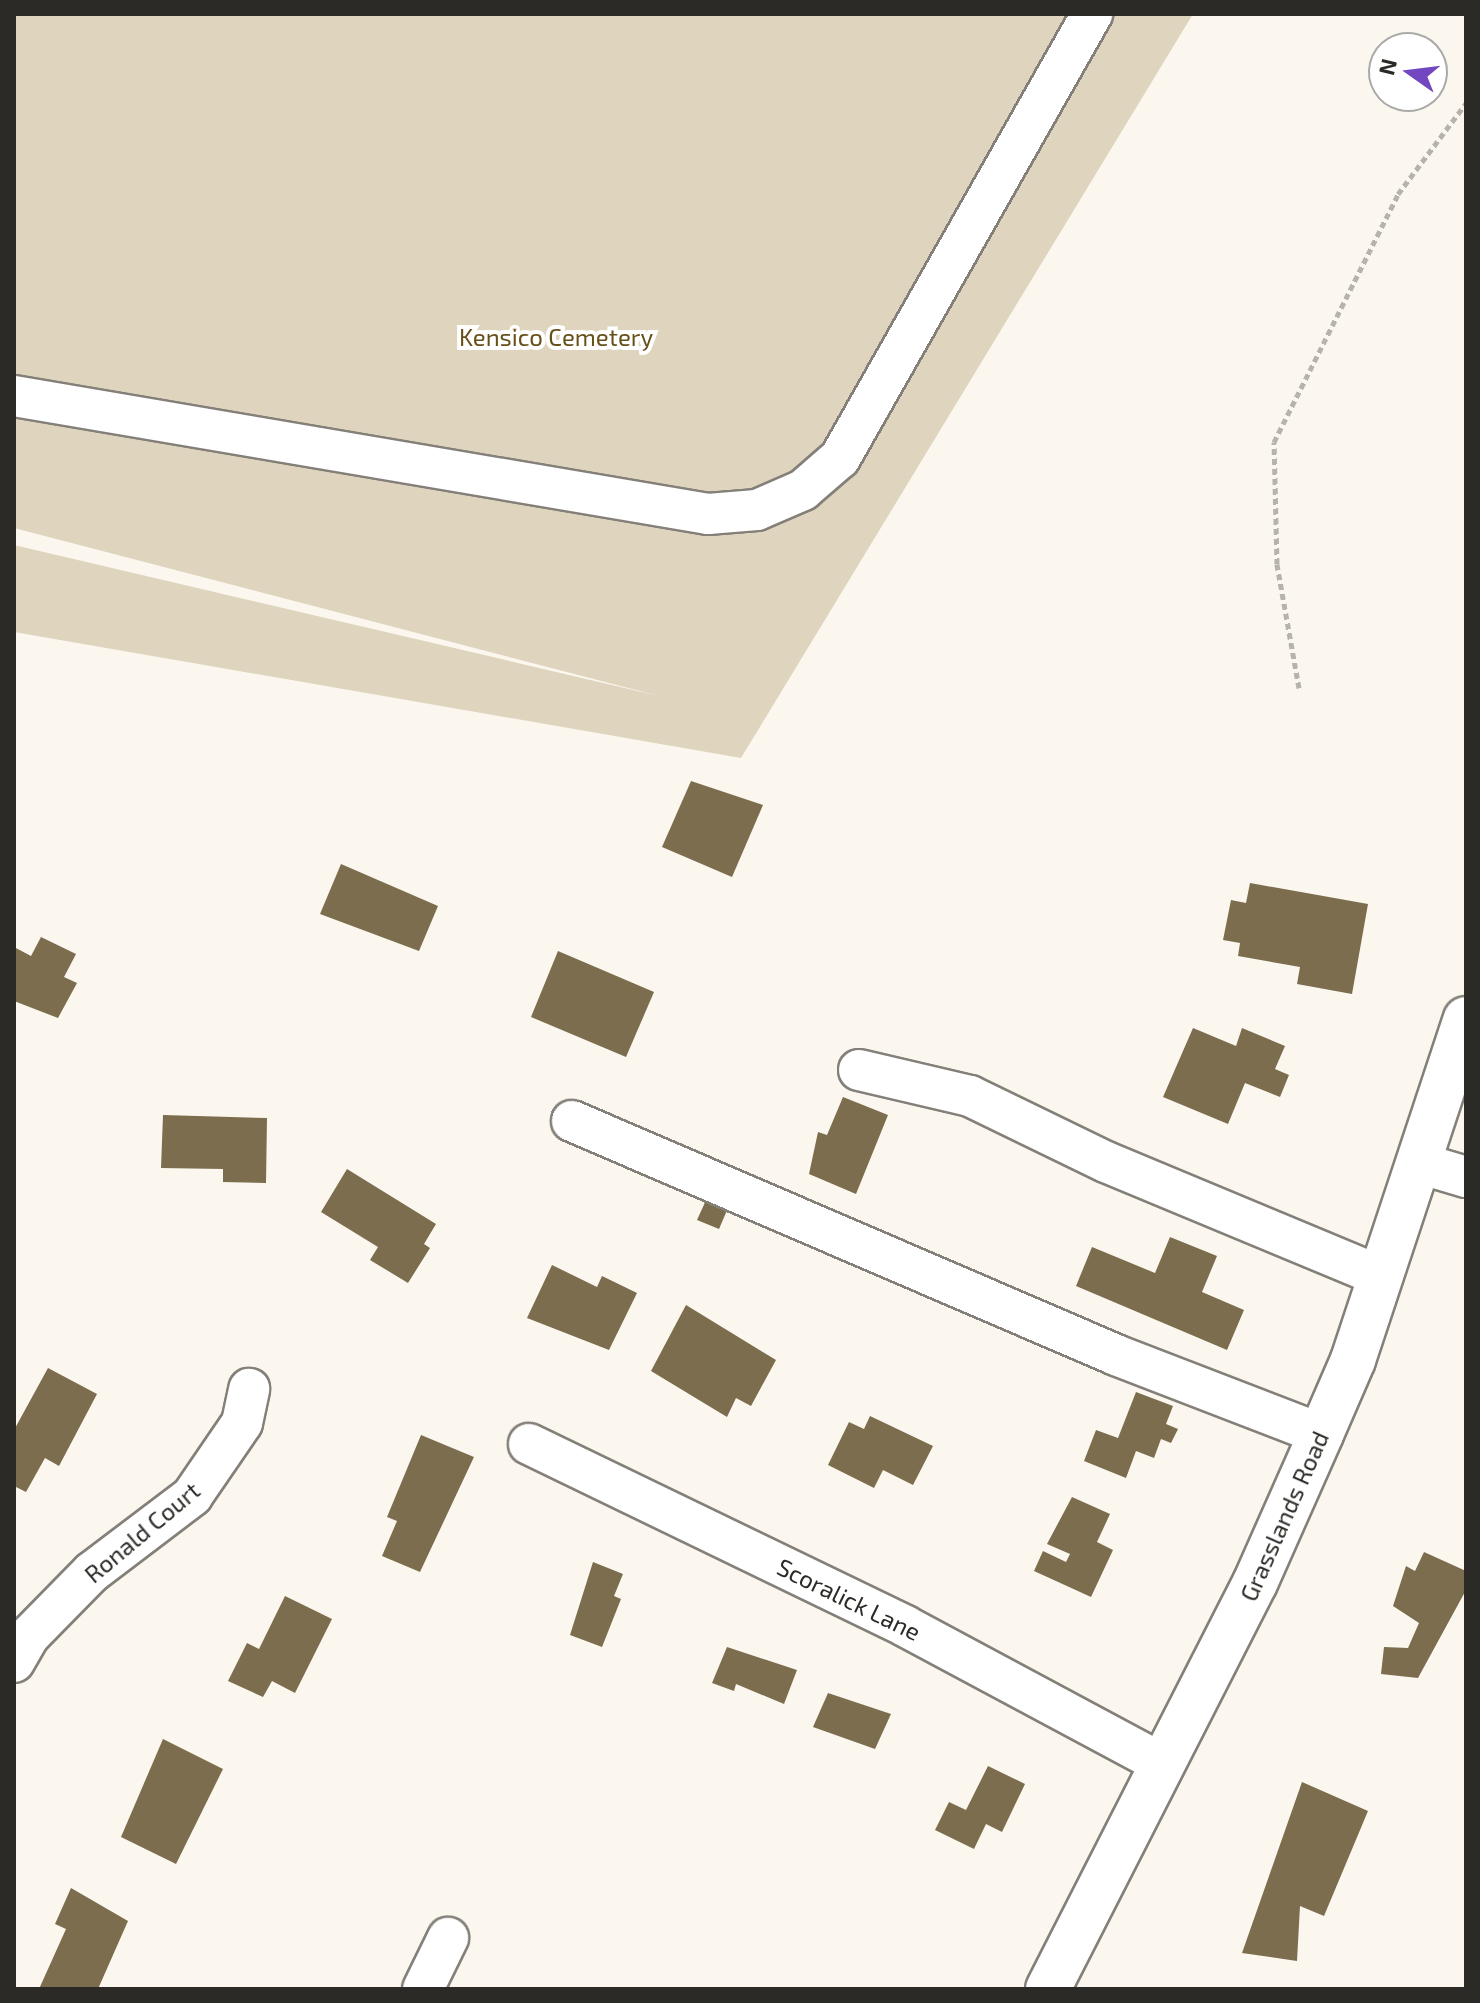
<!DOCTYPE html>
<html>
<head>
<meta charset="utf-8">
<style>
	body { margin:0 }
	#map { position:relative; width:1480px; height:2003px; overflow:hidden; background:#fbf7ee; font-family:"Exo 2",sans-serif }
	div>[style] { position:absolute }
	.green>* { inset:0; background:#dfd5bf }
	.building>* { inset:0; background:#7b6d4e }
	.path>* { height:5px; margin-top:-2.5px; transform-origin:0; background:repeating-linear-gradient(90deg,#b6b3ac 0 6px,transparent 0 10px) }
	.roads { filter:drop-shadow(2px 0 #848079) drop-shadow(-2px 0 #848079) drop-shadow(0 2px #848079) drop-shadow(0 -2px #848079) }
	.minor>* { height:40px; margin:-20px; padding:0 20px; transform-origin:20px; border-radius:20px; background:#fff }
	.major>* { height:44px; margin:-22px; padding:0 22px; transform-origin:22px; border-radius:22px; background:#fff }
	span { translate:-50% -50%; white-space:nowrap; text-align:center; line-height:1.15; -webkit-text-stroke:8px #fff; paint-order:stroke }
	.park-label { font-size:24px; color:#675018 }
	.street-label { font-size:24px; color:#2b2a26 }
	.frame { position:absolute; inset:0; border:16px solid #2b2a26; pointer-events:none }
	.north { position:absolute; left:1368px; top:32px; width:80px; height:80px; box-sizing:border-box; background:#fff; border:2px solid #aaaaa8; border-radius:50%; rotate:284deg; font-size:22px; font-weight:700; line-height:32px; text-align:center; color:#2b2a26 }
	.north::after { content:''; display:block; margin:auto; width:28px; height:36px; background:#7347c0; clip-path:polygon(50% 0,100% 100%,50% 72%,0 100%) }
</style>
</head>
<body>
<div id="map">
	<div class="green">
		<i style="clip-path:polygon(14px 14px,1193px 14px,741px 758px,14px 632px,14px 545px,659px 696px,14px 528px)"></i>
	</div>
	<div class="building">
		<i style="clip-path:polygon(691px 781px,763px 805px,732px 877px,662px 847px)"></i>
		<i style="clip-path:polygon(341px 864px,438px 906px,419px 951px,320px 914px)"></i>
		<i style="clip-path:polygon(1250px 883px,1368px 904px,1352px 994px,1297px 984px,1300px 967px,1238px 956px,1240px 943px,1223px 940px,1231px 900px,1246px 903px)"></i>
		<i style="clip-path:polygon(41px 937px,76px 954px,64px 977px,77px 983px,58px 1018px,14px 1001px,14px 947px,31px 956px)"></i>
		<i style="clip-path:polygon(558px 951px,654px 992px,626px 1057px,531px 1017px)"></i>
		<i style="clip-path:polygon(1193px 1028px,1236px 1046px,1242px 1028px,1285px 1046px,1275px 1069px,1289px 1075px,1280px 1097px,1245px 1083px,1228px 1124px,1163px 1097px)"></i>
		<i style="clip-path:polygon(843px 1097px,888px 1115px,856px 1194px,809px 1174px,818px 1132px,827px 1135px)"></i>
		<i style="clip-path:polygon(163px 1115px,267px 1118px,266px 1183px,223px 1182px,223px 1169px,161px 1168px)"></i>
		<i style="clip-path:polygon(347px 1169px,436px 1224px,424px 1244px,430px 1248px,408px 1283px,370px 1260px,378px 1247px,321px 1212px)"></i>
		<i style="clip-path:polygon(707px 1198px,728px 1208px,719px 1229px,697px 1220px)"></i>
		<i style="clip-path:polygon(1170px 1237px,1217px 1256px,1202px 1292px,1244px 1310px,1227px 1350px,1076px 1286px,1092px 1247px,1155px 1273px)"></i>
		<i style="clip-path:polygon(552px 1265px,597px 1287px,602px 1276px,637px 1293px,609px 1350px,527px 1318px)"></i>
		<i style="clip-path:polygon(686px 1305px,776px 1360px,751px 1406px,736px 1398px,727px 1417px,651px 1371px)"></i>
		<i style="clip-path:polygon(48px 1368px,97px 1394px,59px 1466px,45px 1458px,26px 1492px,14px 1486px,14px 1430px)"></i>
		<i style="clip-path:polygon(1136px 1392px,1173px 1406px,1166px 1424px,1178px 1429px,1171px 1443px,1161px 1439px,1154px 1458px,1136px 1451px,1126px 1478px,1084px 1461px,1096px 1430px,1118px 1438px)"></i>
		<i style="clip-path:polygon(870px 1416px,933px 1446px,913px 1485px,883px 1470px,874px 1488px,828px 1465px,849px 1422px,864px 1429px)"></i>
		<i style="clip-path:polygon(421px 1435px,474px 1457px,420px 1572px,382px 1556px,397px 1521px,387px 1517px)"></i>
		<i style="clip-path:polygon(1072px 1497px,1110px 1514px,1097px 1542px,1113px 1550px,1091px 1597px,1034px 1571px,1043px 1551px,1066px 1562px,1070px 1554px,1047px 1544px)"></i>
		<i style="clip-path:polygon(1424px 1552px,1466px 1571px,1466px 1590px,1418px 1678px,1381px 1674px,1384px 1647px,1408px 1648px,1419px 1623px,1393px 1606px,1406px 1566px,1415px 1571px)"></i>
		<i style="clip-path:polygon(593px 1562px,623px 1574px,614px 1596px,621px 1599px,602px 1647px,570px 1635px)"></i>
		<i style="clip-path:polygon(285px 1596px,332px 1619px,295px 1693px,272px 1681px,263px 1697px,228px 1681px,247px 1643px,259px 1649px)"></i>
		<i style="clip-path:polygon(727px 1647px,797px 1670px,784px 1704px,736px 1684px,734px 1691px,712px 1683px)"></i>
		<i style="clip-path:polygon(828px 1693px,891px 1714px,875px 1749px,813px 1727px)"></i>
		<i style="clip-path:polygon(163px 1739px,223px 1769px,176px 1864px,121px 1837px)"></i>
		<i style="clip-path:polygon(988px 1766px,1025px 1784px,1002px 1832px,986px 1824px,974px 1849px,935px 1830px,949px 1802px,966px 1810px)"></i>
		<i style="clip-path:polygon(1302px 1782px,1368px 1811px,1324px 1916px,1300px 1906px,1297px 1961px,1242px 1953px)"></i>
		<i style="clip-path:polygon(71px 1888px,128px 1921px,98px 1989px,39px 1989px,66px 1929px,55px 1924px)"></i>
	</div>
	<div class="path">
		<i style="left:1299px;top:688px;width:126px;rotate:-100.1deg"></i>
		<i style="left:1277px;top:564px;width:122px;rotate:-91.4deg"></i>
		<i style="left:1274px;top:442px;width:277px;rotate:-63.4deg"></i>
		<i style="left:1398px;top:194px;width:114px;rotate:-53.2deg"></i>
	</div>
	<div class="roads">
		<div class="minor">
			<i style="left:14px;top:396px;width:704px;rotate:9.65deg"></i>
			<i style="left:708px;top:514px;width:49px;rotate:-4.7deg"></i>
			<i style="left:757px;top:510px;width:50px;rotate:-23.5deg"></i>
			<i style="left:803px;top:490px;width:49px;rotate:-40.9deg"></i>
			<i style="left:840px;top:458px;width:511px;rotate:-60.42deg"></i>
			<i style="left:859px;top:1070px;width:114px;rotate:13.2deg"></i>
			<i style="left:970px;top:1096px;width:151px;rotate:25.9deg"></i>
			<i style="left:1106px;top:1162px;width:299px;rotate:22.6deg"></i>
			<i style="left:572px;top:1121px;width:592px;rotate:23.27deg"></i>
			<i style="left:1116px;top:1355px;width:220px;rotate:21.1deg"></i>
			<i style="left:1419px;top:1163px;width:49px;rotate:16.6deg"></i>
			<i style="left:529px;top:1444px;width:418px;rotate:25.8deg"></i>
			<i style="left:905px;top:1626px;width:292px;rotate:28.2deg"></i>
			<i style="left:14px;top:1662px;width:30px;rotate:-60deg"></i>
			<i style="left:29px;top:1636px;width:90px;rotate:-45.5deg"></i>
			<i style="left:92px;top:1572px;width:126px;rotate:-37.2deg"></i>
			<i style="left:192px;top:1496px;width:88px;rotate:-55.6deg"></i>
			<i style="left:242px;top:1423px;width:35px;rotate:-78deg"></i>
			<i style="left:423px;top:1989px;width:57px;rotate:-63.9deg"></i>
		</div>
		<div class="major">
			<i style="left:1048px;top:1989px;width:456px;rotate:-63deg"></i>
			<i style="left:1255px;top:1583px;width:163px;rotate:-66.1deg"></i>
			<i style="left:1321px;top:1434px;width:81px;rotate:-66.6deg"></i>
			<i style="left:1353px;top:1360px;width:359px;rotate:-71.7deg"></i>
		</div>
	</div>
	<div class="park-label">
		<span style="left:556px;top:337px">Kensico Cemetery</span>
	</div>
	<div class="street-label">
		<span style="left:1284px;top:1516px;rotate:-66deg">Grasslands Road</span>
		<span style="left:142px;top:1532px;rotate:-40deg">Ronald Court</span>
		<span style="left:849px;top:1599px;rotate:26deg">Scoralick Lane</span>
	</div>
	<div class="frame"></div>
	<div class="north">N</div>
</div>
</body>
</html>
